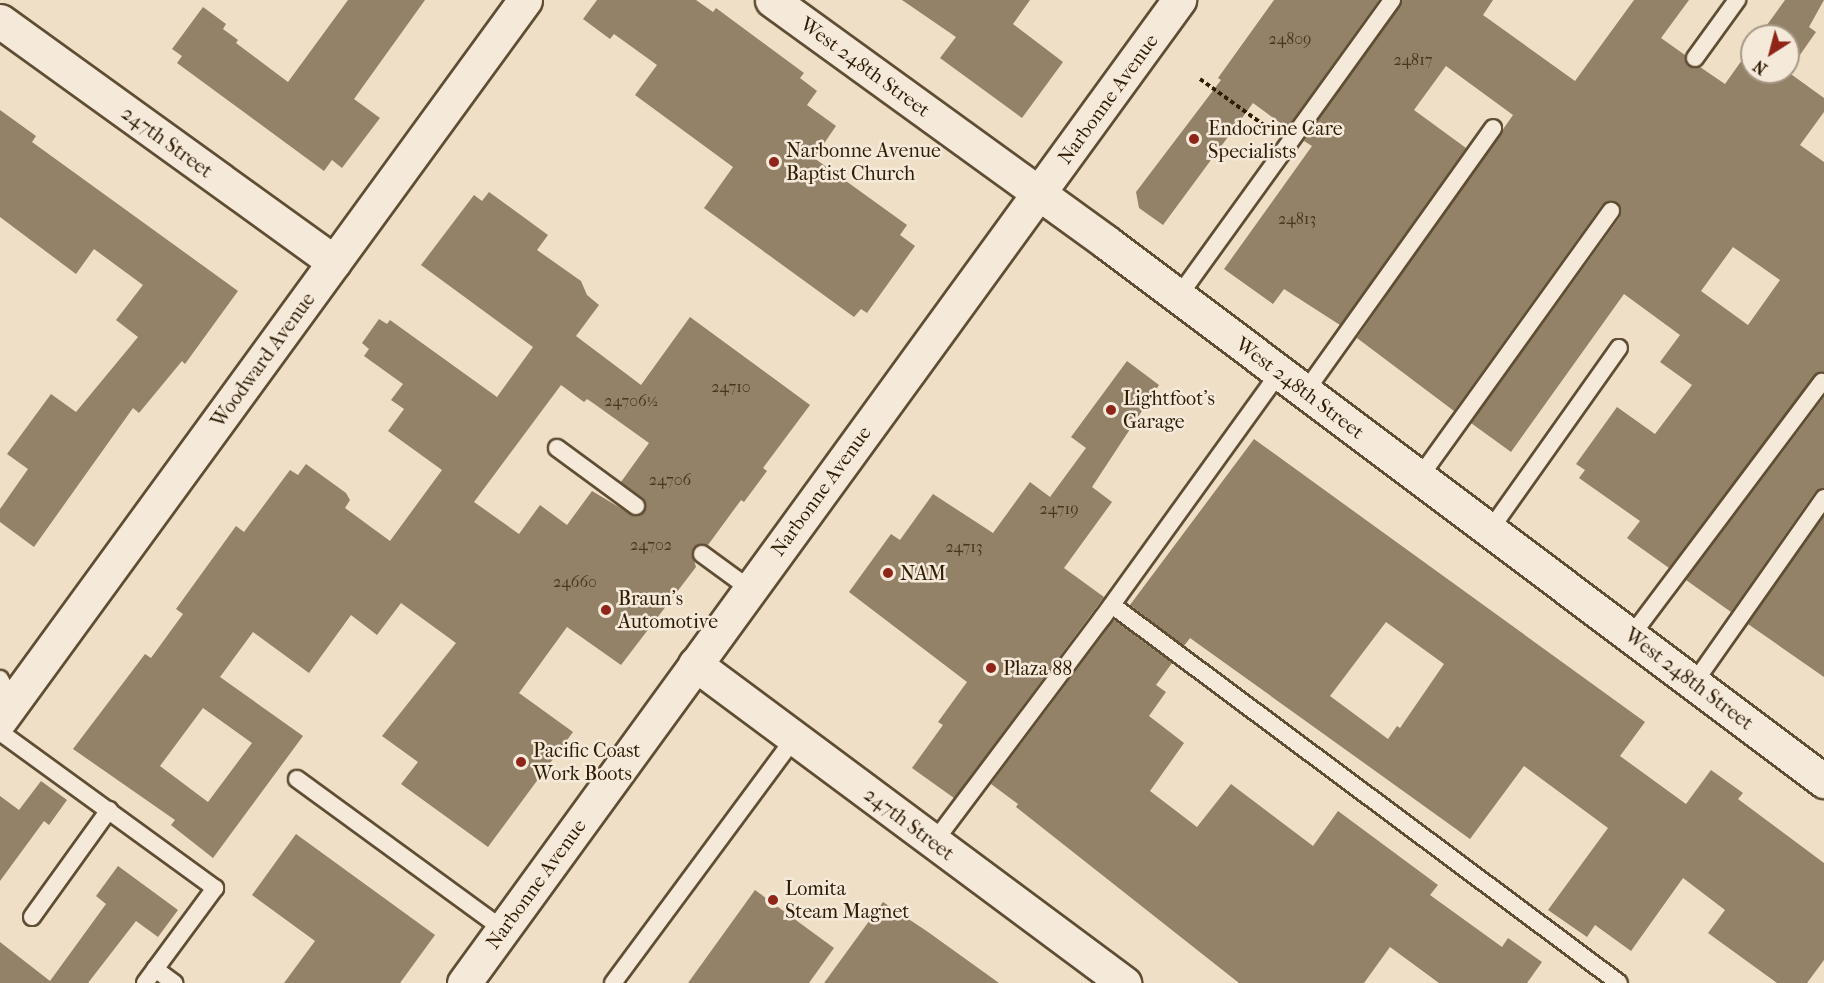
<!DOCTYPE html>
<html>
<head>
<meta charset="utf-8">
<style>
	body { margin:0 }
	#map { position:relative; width:1824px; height:983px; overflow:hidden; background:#efdfc6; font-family:"IM FELL French Canon",serif }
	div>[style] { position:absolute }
	.building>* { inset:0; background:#938168 }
	.path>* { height:4px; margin-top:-2px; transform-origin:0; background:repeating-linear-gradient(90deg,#2f1c03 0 4.5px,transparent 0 7.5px) }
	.roads { filter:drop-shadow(2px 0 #5f4d34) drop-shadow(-2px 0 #5f4d34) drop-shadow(0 2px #5f4d34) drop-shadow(0 -2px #5f4d34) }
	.lane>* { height:16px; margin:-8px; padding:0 8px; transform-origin:8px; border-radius:8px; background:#f5eada }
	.street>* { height:33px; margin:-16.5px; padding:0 16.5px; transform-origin:16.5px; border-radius:16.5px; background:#f5eada }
	.secondary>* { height:33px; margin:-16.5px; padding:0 16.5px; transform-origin:16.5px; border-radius:16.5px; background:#f5eada }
	.dots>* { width:16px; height:16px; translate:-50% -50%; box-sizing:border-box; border:3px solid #f5eada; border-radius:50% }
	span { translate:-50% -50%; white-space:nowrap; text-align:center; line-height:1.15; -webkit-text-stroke:5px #f5eada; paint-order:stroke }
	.number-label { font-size:16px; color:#48351c }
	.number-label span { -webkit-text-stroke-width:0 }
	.street-label { font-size:20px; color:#2f1c03 }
	.poi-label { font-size:20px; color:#2f1c03 }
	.left { translate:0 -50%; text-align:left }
	.north { position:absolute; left:1740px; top:24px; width:60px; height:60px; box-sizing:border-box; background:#f5eada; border:2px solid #a69884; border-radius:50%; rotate:216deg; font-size:16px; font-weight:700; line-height:24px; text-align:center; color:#2f1c03 }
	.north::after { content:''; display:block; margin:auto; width:21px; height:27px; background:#8f2418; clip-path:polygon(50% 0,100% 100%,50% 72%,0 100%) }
</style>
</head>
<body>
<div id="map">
	<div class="building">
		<i style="clip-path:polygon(348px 0,425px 0,354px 99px,380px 118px,342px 168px,332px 160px,324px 171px,177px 63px,182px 56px,172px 49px,203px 7px,226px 24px,223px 29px,238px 40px,236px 43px,288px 82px)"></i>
		<i style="clip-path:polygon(597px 0,696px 0,713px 12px,716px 8px,804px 73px,800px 78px,817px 91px,807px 105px,836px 126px,814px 158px,907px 225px,900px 235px,915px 246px,867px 313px,861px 309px,854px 317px,704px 208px,733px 167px,635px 95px,657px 65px,614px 34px,610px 39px,583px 19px)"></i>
		<i style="clip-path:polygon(902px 0,1030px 0,1013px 24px,1063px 62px,1022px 118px,940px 58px,956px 37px)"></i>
		<i style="clip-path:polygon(1274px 0,1379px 0,1287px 128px,1253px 103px,1163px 225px,1139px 208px,1136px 192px,1221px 80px,1218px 78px)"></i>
		<i style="clip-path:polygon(evenodd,1402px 0,1493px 0,1483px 15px,1575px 81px,1634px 0,1689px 0,1661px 38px,1685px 55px,1688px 66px,1700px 67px,1725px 84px,1752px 46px,1752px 72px,1788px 72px,1824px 98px,1824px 112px,1800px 145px,1824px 162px,1824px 372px,1814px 376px,1669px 568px,1627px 538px,1640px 521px,1579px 478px,1585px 470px,1576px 464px,1617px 407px,1655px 434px,1692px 385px,1660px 362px,1680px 335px,1624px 294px,1511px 452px,1471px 423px,1620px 217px,1618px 203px,1611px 201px,1602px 205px,1454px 411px,1357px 338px,1513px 115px,1446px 66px,1414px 110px,1466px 148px,1340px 325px,1284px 289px,1273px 304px,1224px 269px,1312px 146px,1304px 141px,1402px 0,1733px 247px,1780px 280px,1748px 325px,1701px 291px,1733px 247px)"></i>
		<i style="clip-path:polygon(1785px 0,1824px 0,1809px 27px,1816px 32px,1788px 72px,1788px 36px,1759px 36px)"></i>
		<i style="clip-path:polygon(0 110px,36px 136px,32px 142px,238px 291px,185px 364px,182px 361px,139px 413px,133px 408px,34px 547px,0 522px,0 509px,28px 469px,7px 454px,51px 394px,76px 412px,138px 337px,116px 320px,143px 285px,94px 249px,76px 274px,0 217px)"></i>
		<i style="clip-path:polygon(evenodd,489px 192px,548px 235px,537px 250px,581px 281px,587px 295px,599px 305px,576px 336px,641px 385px,690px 317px,810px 405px,763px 468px,767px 471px,744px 502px,741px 500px,708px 545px,694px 547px,692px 553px,696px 567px,621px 665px,567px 627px,519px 693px,573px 732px,488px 847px,401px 784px,418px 762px,382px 736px,456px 643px,401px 603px,377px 635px,351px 615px,309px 673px,253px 632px,220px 677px,303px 736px,213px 858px,171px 825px,175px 820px,73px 749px,145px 654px,151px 658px,183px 614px,176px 609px,236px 526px,244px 532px,290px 470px,298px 475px,306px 464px,346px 493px,350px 500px,345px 508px,390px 541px,442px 470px,388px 431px,404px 409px,391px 400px,403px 384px,364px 356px,369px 349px,362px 343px,379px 319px,387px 324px,390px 320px,497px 397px,533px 347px,421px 265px,474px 195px,482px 201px,489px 192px,561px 385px,584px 402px,587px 399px,593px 403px,649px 443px,621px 482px,643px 498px,646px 508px,634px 516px,592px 491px,567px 525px,540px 505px,519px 534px,474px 502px,561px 385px,489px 192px,203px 708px,252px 743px,208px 802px,160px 766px,203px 708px)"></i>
		<i style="clip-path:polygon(1127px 361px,1159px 385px,1092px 487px,1112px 502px,1064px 568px,1104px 597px,954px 798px,912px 768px,943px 725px,938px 722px,967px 682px,849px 592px,891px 534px,900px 540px,933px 494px,993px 533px,1030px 482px,1050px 497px,1086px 448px,1071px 437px)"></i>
		<i style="clip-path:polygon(1824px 397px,1824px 488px,1815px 492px,1731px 612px,1686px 580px)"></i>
		<i style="clip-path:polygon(evenodd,1254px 439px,1645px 722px,1620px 756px,1686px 804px,1711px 770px,1743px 793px,1738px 799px,1824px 863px,1824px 960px,1807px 983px,1777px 983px,1708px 933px,1725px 910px,1683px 878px,1631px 951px,1595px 925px,1587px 937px,1548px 910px,1608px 828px,1524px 766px,1470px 839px,1190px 638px,1184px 646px,1130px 605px,1254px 439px,1386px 622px,1444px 664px,1400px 728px,1397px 726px,1388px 739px,1330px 696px,1386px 622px)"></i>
		<i style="clip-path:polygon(1824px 516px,1824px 677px,1748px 624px)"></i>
		<i style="clip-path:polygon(1114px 620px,1172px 663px,1156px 685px,1166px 692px,1149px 716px,1184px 743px,1150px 791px,1197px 827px,1231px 784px,1313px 846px,1338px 811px,1438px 885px,1430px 895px,1502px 947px,1508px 938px,1542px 962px,1527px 983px,1439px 983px,1390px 947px,1364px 983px,1239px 983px,1016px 807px,1018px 804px,991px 784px)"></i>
		<i style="clip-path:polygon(41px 781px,67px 800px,49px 825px,44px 821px,0 881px,0 796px,19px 810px)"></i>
		<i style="clip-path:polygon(296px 834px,435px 935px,400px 983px,284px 983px,315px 941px,252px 895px)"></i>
		<i style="clip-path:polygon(118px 866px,178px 910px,158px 937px,136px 921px,88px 983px,0 983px,0 942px,50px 981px,106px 904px,96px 896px)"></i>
		<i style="clip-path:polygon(755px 890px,834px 948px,809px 983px,688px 983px)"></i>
		<i style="clip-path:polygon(883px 902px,928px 932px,999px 983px,824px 983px)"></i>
	</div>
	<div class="path">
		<i style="left:1200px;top:79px;width:84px;rotate:35.8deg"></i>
	</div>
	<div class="roads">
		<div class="lane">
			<i style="left:1695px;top:58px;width:72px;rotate:-54.1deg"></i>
			<i style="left:1178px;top:297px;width:366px;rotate:-54.2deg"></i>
			<i style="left:1305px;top:392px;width:324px;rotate:-54.5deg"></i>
			<i style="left:557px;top:448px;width:98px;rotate:36.3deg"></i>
			<i style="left:1419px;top:478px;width:329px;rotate:-54.3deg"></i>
			<i style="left:1490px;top:530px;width:223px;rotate:-54.7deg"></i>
			<i style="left:702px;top:554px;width:59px;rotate:36.1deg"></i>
			<i style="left:1112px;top:605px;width:632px;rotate:36.71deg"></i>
			<i style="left:1631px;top:636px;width:318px;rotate:-53.1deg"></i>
			<i style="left:0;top:679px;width:27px;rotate:63deg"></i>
			<i style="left:1694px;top:683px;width:226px;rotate:-54.9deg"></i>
			<i style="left:0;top:732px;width:266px;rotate:36deg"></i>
			<i style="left:215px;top:888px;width:118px;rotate:126.4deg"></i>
			<i style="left:297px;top:779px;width:255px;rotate:36.1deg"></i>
			<i style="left:934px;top:842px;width:281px;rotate:-53.1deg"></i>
			<i style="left:1103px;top:617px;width:301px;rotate:-54.2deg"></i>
			<i style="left:32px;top:917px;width:132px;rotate:-54.3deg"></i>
			<i style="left:155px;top:969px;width:24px;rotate:36deg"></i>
			<i style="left:613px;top:983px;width:305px;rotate:-53.5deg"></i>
		</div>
		<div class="street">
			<i style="left:772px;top:0;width:412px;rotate:35.9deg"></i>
			<i style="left:1106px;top:242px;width:898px;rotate:36.9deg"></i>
			<i style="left:0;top:21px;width:412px;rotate:35.8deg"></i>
			<i style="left:695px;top:664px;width:535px;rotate:36.63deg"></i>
			<i style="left:0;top:720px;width:891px;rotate:-53.9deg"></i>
		</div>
		<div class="secondary">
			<i style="left:464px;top:983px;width:1216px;rotate:-53.97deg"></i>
		</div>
	</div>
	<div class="dots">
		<i style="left:1194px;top:139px;background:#8f2418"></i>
		<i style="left:774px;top:162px;background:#8f2418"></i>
		<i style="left:1111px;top:410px;background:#8f2418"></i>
		<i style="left:888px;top:573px;background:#8f2418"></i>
		<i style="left:606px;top:610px;background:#8f2418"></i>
		<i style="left:991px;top:668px;background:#8f2418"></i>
		<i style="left:521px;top:762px;background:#8f2418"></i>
		<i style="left:773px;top:900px;background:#8f2418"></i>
	</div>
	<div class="number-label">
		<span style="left:1290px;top:39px">24809</span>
		<span style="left:1413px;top:60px">24817</span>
		<span style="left:1297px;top:219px">24813</span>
		<span style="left:731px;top:387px">24710</span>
		<span style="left:631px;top:401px">24706½</span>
		<span style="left:670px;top:480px">24706</span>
		<span style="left:1059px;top:509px">24719</span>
		<span style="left:651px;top:545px">24702</span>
		<span style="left:964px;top:547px">24713</span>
		<span style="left:575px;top:582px">24660</span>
	</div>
	<div class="street-label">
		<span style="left:865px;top:67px;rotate:36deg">West 248th Street</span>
		<span style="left:1108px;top:99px;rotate:-54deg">Narbonne Avenue</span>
		<span style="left:167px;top:142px;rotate:36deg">247th Street</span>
		<span style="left:263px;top:360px;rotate:-54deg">Woodward Avenue</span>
		<span style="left:1300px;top:388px;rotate:37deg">West 248th Street</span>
		<span style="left:821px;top:491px;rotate:-54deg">Narbonne Avenue</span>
		<span style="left:1689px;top:679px;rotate:37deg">West 248th Street</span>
		<span style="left:909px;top:824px;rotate:37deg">247th Street</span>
		<span style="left:536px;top:884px;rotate:-54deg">Narbonne Avenue</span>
	</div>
	<div class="poi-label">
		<span class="left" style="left:1208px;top:140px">Endocrine Care<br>Specialists</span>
		<span class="left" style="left:786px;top:162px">Narbonne Avenue<br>Baptist Church</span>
		<span class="left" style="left:1123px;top:410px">Lightfoot's<br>Garage</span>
		<span class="left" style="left:900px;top:573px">NAM</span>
		<span class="left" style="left:618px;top:610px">Braun's<br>Automotive</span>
		<span class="left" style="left:1003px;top:668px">Plaza 88</span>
		<span class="left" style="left:533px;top:762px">Pacific Coast<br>Work Boots</span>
		<span class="left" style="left:785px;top:900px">Lomita<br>Steam Magnet</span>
	</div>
	<div class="north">N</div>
</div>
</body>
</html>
